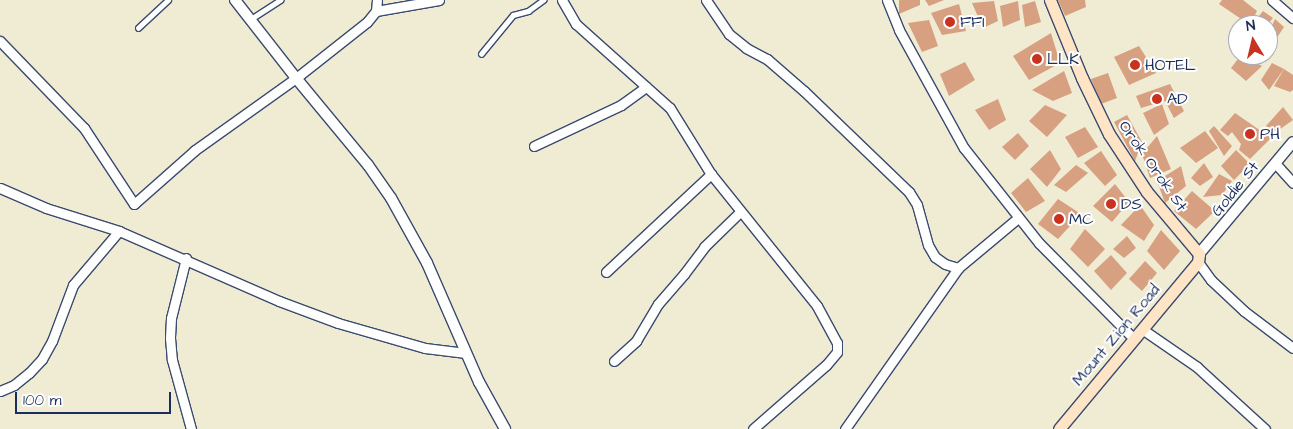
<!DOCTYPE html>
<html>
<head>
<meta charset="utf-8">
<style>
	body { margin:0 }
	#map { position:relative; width:1293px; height:429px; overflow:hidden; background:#f0ebd3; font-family:"Architects Daughter",sans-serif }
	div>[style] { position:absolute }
	.building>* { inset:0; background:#d7a081 }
	.roads { filter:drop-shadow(1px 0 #3b4b70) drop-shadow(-1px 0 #3b4b70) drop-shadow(0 1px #3b4b70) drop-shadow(0 -1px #3b4b70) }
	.service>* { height:4.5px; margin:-2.25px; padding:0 2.25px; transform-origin:2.25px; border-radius:2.25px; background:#fff }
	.minor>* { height:9px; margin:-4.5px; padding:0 4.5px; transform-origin:4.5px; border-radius:4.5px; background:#fff }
	.tertiary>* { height:10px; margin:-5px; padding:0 5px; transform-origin:5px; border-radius:5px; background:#fff }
	.secondary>* { height:11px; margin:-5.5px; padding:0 5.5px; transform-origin:5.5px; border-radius:5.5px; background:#ffe4c6 }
	.dots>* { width:14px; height:14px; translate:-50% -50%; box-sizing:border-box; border:2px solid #fff; border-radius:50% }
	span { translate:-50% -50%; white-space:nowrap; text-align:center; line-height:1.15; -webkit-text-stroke:4px #fff; paint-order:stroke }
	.poi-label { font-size:16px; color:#1b2f5e }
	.left { translate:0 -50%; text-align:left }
	.street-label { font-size:16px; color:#1b2f5e }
	.north { position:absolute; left:1228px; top:15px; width:50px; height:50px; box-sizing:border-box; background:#fff; border:1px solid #a4acbf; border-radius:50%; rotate:351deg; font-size:14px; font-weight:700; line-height:20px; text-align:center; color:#1b2f5e }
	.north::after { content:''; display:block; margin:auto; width:18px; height:22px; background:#c8321e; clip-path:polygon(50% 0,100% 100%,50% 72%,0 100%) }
	.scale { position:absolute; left:15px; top:392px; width:156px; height:22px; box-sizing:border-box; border:2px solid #1b2f5e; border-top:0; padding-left:6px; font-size:15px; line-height:18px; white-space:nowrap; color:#1b2f5e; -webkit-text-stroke:4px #fff; paint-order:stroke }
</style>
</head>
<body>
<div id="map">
	<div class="building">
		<i style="clip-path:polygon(899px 0,920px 0,920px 5px,899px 14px)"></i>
		<i style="clip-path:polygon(925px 0,944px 0,929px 6px)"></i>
		<i style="clip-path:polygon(1058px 0,1085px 0,1086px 7px,1065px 16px)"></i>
		<i style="clip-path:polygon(1222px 0,1243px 0,1257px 11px,1250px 25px,1219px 4px)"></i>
		<i style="clip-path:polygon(994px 1px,998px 21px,983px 28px,972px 3px)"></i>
		<i style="clip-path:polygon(1018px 1px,1020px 20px,1003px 27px,1000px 6px)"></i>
		<i style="clip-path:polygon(1035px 1px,1041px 22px,1025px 27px,1022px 5px)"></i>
		<i style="clip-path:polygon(959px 4px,966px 31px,942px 35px,931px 13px)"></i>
		<i style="clip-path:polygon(1263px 11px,1273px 18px,1267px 25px,1252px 25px)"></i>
		<i style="clip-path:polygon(1275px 19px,1284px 27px,1276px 39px,1268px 34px)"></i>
		<i style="clip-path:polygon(929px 20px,938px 46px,922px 52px,908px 23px)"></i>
		<i style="clip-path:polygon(1051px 33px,1060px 63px,1029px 80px,1013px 56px)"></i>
		<i style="clip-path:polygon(1139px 46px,1156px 73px,1129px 85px,1114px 57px)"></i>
		<i style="clip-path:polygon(1268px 47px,1273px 49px,1265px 62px,1254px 55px,1268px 55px)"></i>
		<i style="clip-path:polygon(1241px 55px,1262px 66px,1246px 81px,1231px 68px)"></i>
		<i style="clip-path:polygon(965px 62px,975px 80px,949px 96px,940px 74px)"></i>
		<i style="clip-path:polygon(1272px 63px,1284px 69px,1269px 90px,1261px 80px)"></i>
		<i style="clip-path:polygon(1284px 69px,1293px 75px,1293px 90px,1290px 92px,1274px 86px)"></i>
		<i style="clip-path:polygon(1064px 71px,1072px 93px,1053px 101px,1032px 90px)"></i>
		<i style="clip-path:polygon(1108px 73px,1117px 98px,1101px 104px,1091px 79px)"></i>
		<i style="clip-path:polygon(1170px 84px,1184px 111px,1174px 118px,1165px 101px,1141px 108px,1136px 96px)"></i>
		<i style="clip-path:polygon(998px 99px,1006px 120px,989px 130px,975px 110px)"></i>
		<i style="clip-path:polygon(1162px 104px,1169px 124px,1154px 135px,1143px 113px)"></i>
		<i style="clip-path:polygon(1045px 105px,1067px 115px,1047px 137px,1029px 121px)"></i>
		<i style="clip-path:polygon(1283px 107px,1293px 120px,1276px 132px,1266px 126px)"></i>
		<i style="clip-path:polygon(1235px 113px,1271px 138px,1250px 159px,1239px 150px,1241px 144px,1232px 132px,1228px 136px,1220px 130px)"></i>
		<i style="clip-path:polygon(1127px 115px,1142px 142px,1135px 161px,1114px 122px)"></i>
		<i style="clip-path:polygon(1214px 126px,1232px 146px,1224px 156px,1209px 131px)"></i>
		<i style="clip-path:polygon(1085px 127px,1098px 147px,1078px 158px,1065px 137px)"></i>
		<i style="clip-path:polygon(1205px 131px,1218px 148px,1196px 163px,1180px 148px)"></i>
		<i style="clip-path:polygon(1018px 133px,1029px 146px,1015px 160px,1002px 147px)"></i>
		<i style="clip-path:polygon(1157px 136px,1171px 169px,1150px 178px,1142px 154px)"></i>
		<i style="clip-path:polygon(1050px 150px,1061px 169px,1047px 187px,1030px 169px)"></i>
		<i style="clip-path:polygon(1236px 150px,1250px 164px,1234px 180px,1221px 166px)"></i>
		<i style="clip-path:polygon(1101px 151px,1117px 175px,1105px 186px,1084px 163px)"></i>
		<i style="clip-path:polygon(1204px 163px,1213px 177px,1200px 186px,1191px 178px)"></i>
		<i style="clip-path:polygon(1076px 165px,1088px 173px,1066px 192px,1054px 185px)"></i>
		<i style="clip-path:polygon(1181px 166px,1186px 186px,1165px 203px,1157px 181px)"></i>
		<i style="clip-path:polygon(1219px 174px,1232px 181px,1222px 195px,1203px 197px)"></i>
		<i style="clip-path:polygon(1028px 178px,1045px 201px,1026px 212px,1011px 193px)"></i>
		<i style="clip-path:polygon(1115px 184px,1129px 202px,1112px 222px,1093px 206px)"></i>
		<i style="clip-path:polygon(1192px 191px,1215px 211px,1196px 229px,1174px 211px)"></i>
		<i style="clip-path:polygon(1058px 199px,1081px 214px,1058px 239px,1038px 224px)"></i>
		<i style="clip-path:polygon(1140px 205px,1154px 225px,1144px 241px,1121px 225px)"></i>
		<i style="clip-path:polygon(1085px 229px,1105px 249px,1088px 267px,1070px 249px)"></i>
		<i style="clip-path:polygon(1161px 230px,1180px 251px,1164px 270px,1147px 251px)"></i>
		<i style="clip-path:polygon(1127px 236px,1136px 248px,1124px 258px,1113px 249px)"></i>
		<i style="clip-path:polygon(1111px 255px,1127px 273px,1111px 290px,1094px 271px)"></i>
		<i style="clip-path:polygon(1145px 261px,1157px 273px,1142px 291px,1129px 279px)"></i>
	</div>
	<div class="roads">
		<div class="service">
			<i style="left:251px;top:19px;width:35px;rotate:-33deg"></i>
			<i style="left:138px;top:28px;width:41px;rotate:-43deg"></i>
			<i style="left:481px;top:54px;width:50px;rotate:-50.6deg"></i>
			<i style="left:513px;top:15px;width:16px;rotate:-15deg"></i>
			<i style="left:528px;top:11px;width:19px;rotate:-36deg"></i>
		</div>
		<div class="minor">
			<i style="left:562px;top:0;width:28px;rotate:60deg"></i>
			<i style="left:576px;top:24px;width:126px;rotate:41.8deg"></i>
			<i style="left:670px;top:108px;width:78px;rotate:58.2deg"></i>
			<i style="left:711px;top:174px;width:169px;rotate:51.2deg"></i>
			<i style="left:817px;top:306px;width:42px;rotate:61.6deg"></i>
			<i style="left:837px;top:343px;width:9px;rotate:90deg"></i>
			<i style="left:837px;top:352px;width:17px;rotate:130deg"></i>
			<i style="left:826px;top:365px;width:97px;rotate:138.8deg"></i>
			<i style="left:706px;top:0;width:41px;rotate:55.9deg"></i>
			<i style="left:729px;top:34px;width:22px;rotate:39deg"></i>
			<i style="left:746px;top:48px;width:24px;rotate:28deg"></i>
			<i style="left:767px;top:59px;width:49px;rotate:40.9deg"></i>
			<i style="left:804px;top:91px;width:146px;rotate:43.9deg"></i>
			<i style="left:909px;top:192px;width:15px;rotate:58deg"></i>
			<i style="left:917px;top:205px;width:41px;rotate:74.6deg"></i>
			<i style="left:928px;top:245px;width:14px;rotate:60deg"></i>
			<i style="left:935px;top:257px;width:12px;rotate:35deg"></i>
			<i style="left:945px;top:264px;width:14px;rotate:17deg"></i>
			<i style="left:887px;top:0;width:32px;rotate:68deg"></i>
			<i style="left:899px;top:30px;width:135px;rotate:61.2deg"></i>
			<i style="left:964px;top:148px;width:121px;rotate:51.7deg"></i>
			<i style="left:1039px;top:243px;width:135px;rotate:45.3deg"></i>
			<i style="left:1272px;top:0;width:28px;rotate:41deg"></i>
			<i style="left:376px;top:11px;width:64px;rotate:-9.9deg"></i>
			<i style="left:0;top:41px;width:121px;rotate:46deg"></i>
			<i style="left:84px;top:128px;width:91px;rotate:56.7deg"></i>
			<i style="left:134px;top:204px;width:81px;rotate:-41.5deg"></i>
			<i style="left:195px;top:150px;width:124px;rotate:-35.5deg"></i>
			<i style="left:296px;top:78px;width:90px;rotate:-38.3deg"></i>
			<i style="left:367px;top:22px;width:14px;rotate:-51deg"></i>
			<i style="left:376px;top:11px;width:11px;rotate:-85deg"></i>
			<i style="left:534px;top:146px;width:96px;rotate:-25.2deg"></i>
			<i style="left:621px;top:105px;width:31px;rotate:-36deg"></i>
			<i style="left:1275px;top:163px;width:27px;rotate:48deg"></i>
			<i style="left:0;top:188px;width:50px;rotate:23.5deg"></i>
			<i style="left:46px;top:208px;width:77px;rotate:17.5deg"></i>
			<i style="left:119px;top:231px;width:175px;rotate:23.6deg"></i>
			<i style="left:279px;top:301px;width:63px;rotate:20.4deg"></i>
			<i style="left:338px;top:323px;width:91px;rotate:16deg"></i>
			<i style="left:425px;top:348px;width:41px;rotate:7deg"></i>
			<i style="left:186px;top:258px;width:62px;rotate:104deg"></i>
			<i style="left:171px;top:318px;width:20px;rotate:93deg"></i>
			<i style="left:170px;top:338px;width:22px;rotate:85deg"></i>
			<i style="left:172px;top:360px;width:72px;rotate:74.6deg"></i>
			<i style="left:1198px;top:262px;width:22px;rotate:54deg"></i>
			<i style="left:1211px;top:280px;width:45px;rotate:43.2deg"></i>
			<i style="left:1244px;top:311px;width:61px;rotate:37.1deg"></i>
			<i style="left:606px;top:272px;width:144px;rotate:-43deg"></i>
			<i style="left:1142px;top:329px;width:67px;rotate:34.6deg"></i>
			<i style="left:1197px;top:367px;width:92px;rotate:42.4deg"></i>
			<i style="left:614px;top:361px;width:30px;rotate:-42deg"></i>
			<i style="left:636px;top:341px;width:43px;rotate:-59.3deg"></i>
			<i style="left:658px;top:304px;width:40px;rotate:-49deg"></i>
			<i style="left:684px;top:274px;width:34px;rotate:-53deg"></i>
			<i style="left:704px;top:247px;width:50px;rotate:-44.2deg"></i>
			<i style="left:0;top:391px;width:15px;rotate:-23deg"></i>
			<i style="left:14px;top:385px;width:19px;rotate:-39deg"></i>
			<i style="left:29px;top:373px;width:19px;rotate:-47deg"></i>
			<i style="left:42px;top:359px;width:21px;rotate:-61deg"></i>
			<i style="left:52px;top:341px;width:60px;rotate:-69.4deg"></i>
			<i style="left:73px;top:285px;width:71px;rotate:-49.6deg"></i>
			<i style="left:845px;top:429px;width:197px;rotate:-54.9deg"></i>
			<i style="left:958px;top:268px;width:78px;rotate:-39.8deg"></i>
		</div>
		<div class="tertiary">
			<i style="left:235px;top:0;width:99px;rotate:52deg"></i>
			<i style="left:296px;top:78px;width:113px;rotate:50.4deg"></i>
			<i style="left:368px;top:165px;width:40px;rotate:55.1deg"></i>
			<i style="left:391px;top:198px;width:74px;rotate:61deg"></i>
			<i style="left:427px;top:263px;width:130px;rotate:66.4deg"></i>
			<i style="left:479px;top:382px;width:54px;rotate:61deg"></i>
			<i style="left:1199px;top:254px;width:146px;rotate:-50deg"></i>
		</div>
		<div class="secondary">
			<i style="left:1050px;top:0;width:84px;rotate:67.7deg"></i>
			<i style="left:1082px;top:78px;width:62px;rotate:64.3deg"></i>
			<i style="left:1109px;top:134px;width:69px;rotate:56.8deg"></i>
			<i style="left:1147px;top:192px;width:81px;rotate:50deg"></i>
			<i style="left:1199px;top:254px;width:8px;rotate:97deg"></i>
			<i style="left:1198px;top:262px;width:217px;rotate:129.8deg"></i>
		</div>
	</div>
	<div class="dots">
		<i style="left:950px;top:22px;background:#c8321e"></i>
		<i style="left:1037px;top:59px;background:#c8321e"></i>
		<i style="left:1135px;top:65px;background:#c8321e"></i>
		<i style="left:1157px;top:99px;background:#c8321e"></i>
		<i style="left:1250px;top:134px;background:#c8321e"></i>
		<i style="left:1111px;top:204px;background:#c8321e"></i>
		<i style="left:1059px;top:219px;background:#c8321e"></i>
	</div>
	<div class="poi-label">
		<span class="left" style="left:960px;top:22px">FFI</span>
		<span class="left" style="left:1047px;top:59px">LLK</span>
		<span class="left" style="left:1145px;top:65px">HOTEL</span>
		<span class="left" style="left:1167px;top:99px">AD</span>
		<span class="left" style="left:1260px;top:134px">PH</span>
		<span class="left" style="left:1121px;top:204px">DS</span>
		<span class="left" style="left:1069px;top:219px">MC</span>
	</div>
	<div class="street-label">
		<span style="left:1153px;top:166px;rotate:55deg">Orok Orok St</span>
		<span style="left:1235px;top:189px;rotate:-51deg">Goldie St</span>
		<span style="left:1116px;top:335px;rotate:-50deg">Mount Zion Road</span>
	</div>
	<div class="north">N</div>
	<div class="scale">100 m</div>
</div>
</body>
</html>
